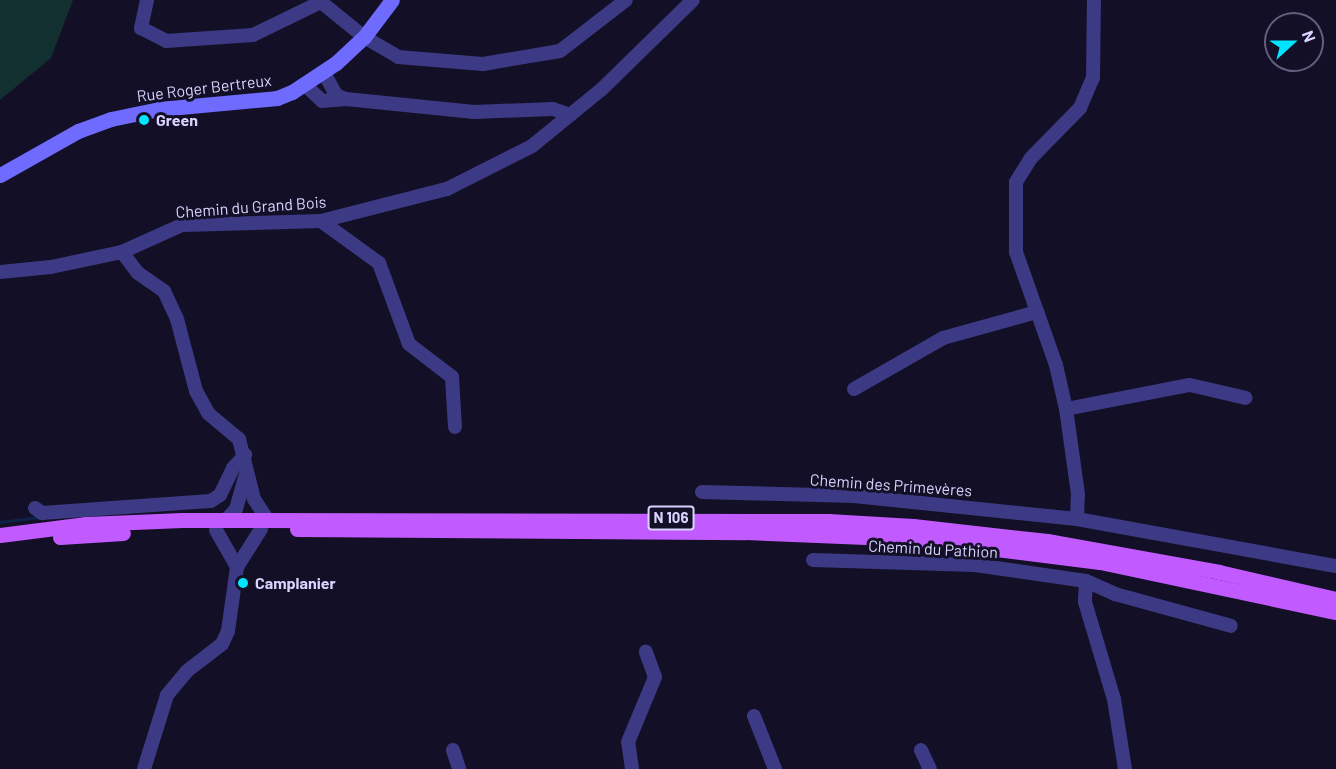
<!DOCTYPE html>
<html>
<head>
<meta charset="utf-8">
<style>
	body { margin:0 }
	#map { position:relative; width:1336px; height:769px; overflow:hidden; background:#130f26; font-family:Barlow,sans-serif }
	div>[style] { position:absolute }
	.green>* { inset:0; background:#12302f }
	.stream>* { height:3px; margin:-1.5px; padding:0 1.5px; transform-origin:1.5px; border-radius:1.5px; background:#0c2248 }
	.street>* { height:14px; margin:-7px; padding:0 7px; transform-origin:7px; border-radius:7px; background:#3d3a85 }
	.secondary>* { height:15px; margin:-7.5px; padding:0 7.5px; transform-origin:7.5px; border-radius:7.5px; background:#6f6bff }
	.primary>* { height:15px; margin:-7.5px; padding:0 7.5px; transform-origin:7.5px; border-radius:7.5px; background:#c25bff }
	.dots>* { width:16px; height:16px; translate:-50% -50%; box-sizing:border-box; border:3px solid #130f26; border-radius:50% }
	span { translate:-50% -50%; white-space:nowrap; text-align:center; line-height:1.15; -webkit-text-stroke:6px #130f26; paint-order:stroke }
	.shield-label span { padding:2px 4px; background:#130f26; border:2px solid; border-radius:4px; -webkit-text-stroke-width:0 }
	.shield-label { font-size:15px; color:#d9d4ff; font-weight:700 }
	.street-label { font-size:16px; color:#d9d4ff }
	.poi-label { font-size:16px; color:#d9d4ff; font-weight:700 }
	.left { translate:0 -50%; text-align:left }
	.north { position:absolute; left:1264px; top:12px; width:60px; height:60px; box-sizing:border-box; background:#130f26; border:2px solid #625e7d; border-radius:50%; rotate:69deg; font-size:16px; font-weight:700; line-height:24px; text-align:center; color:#d9d4ff }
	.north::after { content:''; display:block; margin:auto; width:21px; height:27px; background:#00e5ff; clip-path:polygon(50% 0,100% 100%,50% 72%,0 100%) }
</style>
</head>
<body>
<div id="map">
	<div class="green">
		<i style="clip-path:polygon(0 0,73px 0,51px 58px,0 100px)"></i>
	</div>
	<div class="stream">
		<i style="left:0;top:522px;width:40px;rotate:-7.1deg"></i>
	</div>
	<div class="street">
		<i style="left:147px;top:0;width:29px;rotate:102deg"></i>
		<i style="left:141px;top:28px;width:28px;rotate:27deg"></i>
		<i style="left:166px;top:41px;width:87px;rotate:-3.9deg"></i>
		<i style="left:253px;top:35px;width:76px;rotate:-25.9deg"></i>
		<i style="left:321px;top:2px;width:55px;rotate:39.1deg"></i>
		<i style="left:364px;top:37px;width:39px;rotate:30deg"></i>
		<i style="left:398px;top:57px;width:85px;rotate:4.7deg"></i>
		<i style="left:483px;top:64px;width:78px;rotate:-9.6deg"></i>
		<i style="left:560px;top:51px;width:83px;rotate:-37.7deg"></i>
		<i style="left:324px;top:73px;width:25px;rotate:61deg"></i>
		<i style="left:336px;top:95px;width:11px;rotate:22deg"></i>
		<i style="left:305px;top:85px;width:23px;rotate:43deg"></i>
		<i style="left:322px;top:101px;width:24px;rotate:-5deg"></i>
		<i style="left:346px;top:99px;width:129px;rotate:5.8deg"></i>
		<i style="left:474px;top:112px;width:79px;rotate:-2.2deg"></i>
		<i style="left:553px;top:109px;width:18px;rotate:19deg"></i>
		<i style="left:321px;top:221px;width:72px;rotate:35.9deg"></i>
		<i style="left:379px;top:263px;width:86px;rotate:69.7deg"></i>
		<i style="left:409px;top:344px;width:54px;rotate:37.5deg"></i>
		<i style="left:452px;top:377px;width:50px;rotate:86.6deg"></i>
		<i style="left:122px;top:252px;width:26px;rotate:53deg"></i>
		<i style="left:138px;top:273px;width:32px;rotate:35deg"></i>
		<i style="left:164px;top:291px;width:31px;rotate:65deg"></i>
		<i style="left:177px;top:319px;width:74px;rotate:75.2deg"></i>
		<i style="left:196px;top:391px;width:26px;rotate:61deg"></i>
		<i style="left:209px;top:414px;width:39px;rotate:40deg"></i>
		<i style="left:239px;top:439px;width:62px;rotate:76deg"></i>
		<i style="left:254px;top:499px;width:24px;rotate:57deg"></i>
		<i style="left:0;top:272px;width:51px;rotate:-5.6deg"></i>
		<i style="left:51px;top:267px;width:73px;rotate:-11.9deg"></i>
		<i style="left:122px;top:252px;width:66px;rotate:-24.2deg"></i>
		<i style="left:182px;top:225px;width:139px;rotate:-1.6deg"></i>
		<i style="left:321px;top:221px;width:130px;rotate:-14.3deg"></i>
		<i style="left:447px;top:189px;width:95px;rotate:-26.8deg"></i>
		<i style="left:532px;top:146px;width:90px;rotate:-39.2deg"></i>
		<i style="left:602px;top:89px;width:127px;rotate:-44.4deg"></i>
		<i style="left:854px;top:389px;width:103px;rotate:-29.8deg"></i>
		<i style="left:943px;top:338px;width:98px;rotate:-15.5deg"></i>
		<i style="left:1066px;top:409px;width:126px;rotate:-11deg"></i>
		<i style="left:1190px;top:385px;width:57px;rotate:13.1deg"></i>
		<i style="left:702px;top:492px;width:152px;rotate:1.5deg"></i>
		<i style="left:854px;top:496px;width:224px;rotate:5.9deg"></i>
		<i style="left:1077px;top:519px;width:263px;rotate:10.3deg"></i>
		<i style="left:35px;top:508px;width:9px;rotate:36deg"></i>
		<i style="left:42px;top:513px;width:169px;rotate:-4.1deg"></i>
		<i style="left:211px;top:501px;width:11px;rotate:-34deg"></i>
		<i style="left:220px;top:495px;width:30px;rotate:-64deg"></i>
		<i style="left:233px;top:468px;width:18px;rotate:-47deg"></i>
		<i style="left:227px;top:519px;width:13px;rotate:-48deg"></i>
		<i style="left:236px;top:509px;width:36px;rotate:-74deg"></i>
		<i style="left:1077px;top:519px;width:25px;rotate:-88deg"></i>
		<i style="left:1078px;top:494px;width:86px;rotate:-98deg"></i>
		<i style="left:1066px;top:409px;width:45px;rotate:-102.8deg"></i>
		<i style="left:1056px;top:365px;width:120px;rotate:-109.5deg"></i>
		<i style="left:1016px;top:252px;width:70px;rotate:-90deg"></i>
		<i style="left:1016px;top:182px;width:28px;rotate:-58deg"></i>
		<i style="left:1031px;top:158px;width:70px;rotate:-45.6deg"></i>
		<i style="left:1080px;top:108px;width:33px;rotate:-67deg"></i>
		<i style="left:1093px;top:78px;width:78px;rotate:-89.3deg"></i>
		<i style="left:216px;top:530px;width:43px;rotate:60.4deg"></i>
		<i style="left:813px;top:560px;width:162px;rotate:1.8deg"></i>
		<i style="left:975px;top:565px;width:112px;rotate:8.2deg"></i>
		<i style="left:1086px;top:581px;width:32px;rotate:24deg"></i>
		<i style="left:1115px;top:594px;width:120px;rotate:15.4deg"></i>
		<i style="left:1086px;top:581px;width:21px;rotate:93deg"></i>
		<i style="left:1085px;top:602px;width:101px;rotate:73.4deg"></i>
		<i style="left:1114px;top:699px;width:71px;rotate:81.1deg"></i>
		<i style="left:754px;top:716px;width:57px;rotate:68.4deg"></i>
		<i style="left:453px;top:750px;width:20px;rotate:72deg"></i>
		<i style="left:921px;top:750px;width:21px;rotate:65deg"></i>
		<i style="left:144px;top:769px;width:77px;rotate:-72.7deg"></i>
		<i style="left:167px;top:695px;width:31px;rotate:-50deg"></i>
		<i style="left:187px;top:671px;width:44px;rotate:-37.6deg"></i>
		<i style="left:222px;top:644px;width:14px;rotate:-65deg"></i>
		<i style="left:228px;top:631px;width:65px;rotate:-82deg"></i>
		<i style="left:237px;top:567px;width:45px;rotate:-57.7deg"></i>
		<i style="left:632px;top:769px;width:27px;rotate:-98deg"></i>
		<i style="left:628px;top:742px;width:70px;rotate:-67.4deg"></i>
		<i style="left:655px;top:677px;width:27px;rotate:-110deg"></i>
	</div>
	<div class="secondary">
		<i style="left:0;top:175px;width:90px;rotate:-29.4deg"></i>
		<i style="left:78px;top:131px;width:35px;rotate:-20deg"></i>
		<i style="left:111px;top:119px;width:49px;rotate:-11.8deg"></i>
		<i style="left:159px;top:109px;width:119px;rotate:-5.3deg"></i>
		<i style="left:277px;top:98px;width:16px;rotate:-22deg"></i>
		<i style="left:292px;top:92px;width:53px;rotate:-33.4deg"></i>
		<i style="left:336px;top:63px;width:38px;rotate:-43deg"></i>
		<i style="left:364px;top:37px;width:46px;rotate:-52.9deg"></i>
	</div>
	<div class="primary">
		<i style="left:297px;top:529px;width:449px;rotate:0.4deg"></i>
		<i style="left:746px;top:532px;width:169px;rotate:2.4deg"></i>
		<i style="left:915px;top:539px;width:186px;rotate:7.1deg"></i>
		<i style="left:1100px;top:562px;width:241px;rotate:12deg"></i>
		<i style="left:0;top:535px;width:87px;rotate:-7.3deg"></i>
		<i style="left:86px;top:524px;width:96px;rotate:-2.4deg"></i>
		<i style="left:182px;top:520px;width:646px;rotate:0.09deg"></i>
		<i style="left:828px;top:521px;width:85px;rotate:3.4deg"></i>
		<i style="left:913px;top:526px;width:135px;rotate:6.4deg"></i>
		<i style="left:1047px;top:541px;width:175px;rotate:10.2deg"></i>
		<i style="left:1219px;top:572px;width:120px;rotate:13deg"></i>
		<i style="left:60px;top:537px;width:63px;rotate:-3.6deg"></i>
	</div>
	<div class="dots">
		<i style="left:144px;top:120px;background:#00e5ff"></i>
		<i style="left:243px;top:583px;background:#00e5ff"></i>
	</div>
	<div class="shield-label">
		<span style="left:671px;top:518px">N 106</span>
	</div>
	<div class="street-label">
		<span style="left:204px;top:88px;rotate:-7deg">Rue Roger Bertreux</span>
		<span style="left:251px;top:207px;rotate:-4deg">Chemin du Grand Bois</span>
		<span style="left:891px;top:485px;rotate:4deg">Chemin des Primevères</span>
		<span style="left:933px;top:549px;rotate:3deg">Chemin du Pathion</span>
	</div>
	<div class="poi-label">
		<span class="left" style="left:156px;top:120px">Green</span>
		<span class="left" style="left:255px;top:583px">Camplanier</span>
	</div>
	<div class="north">N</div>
</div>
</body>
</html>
